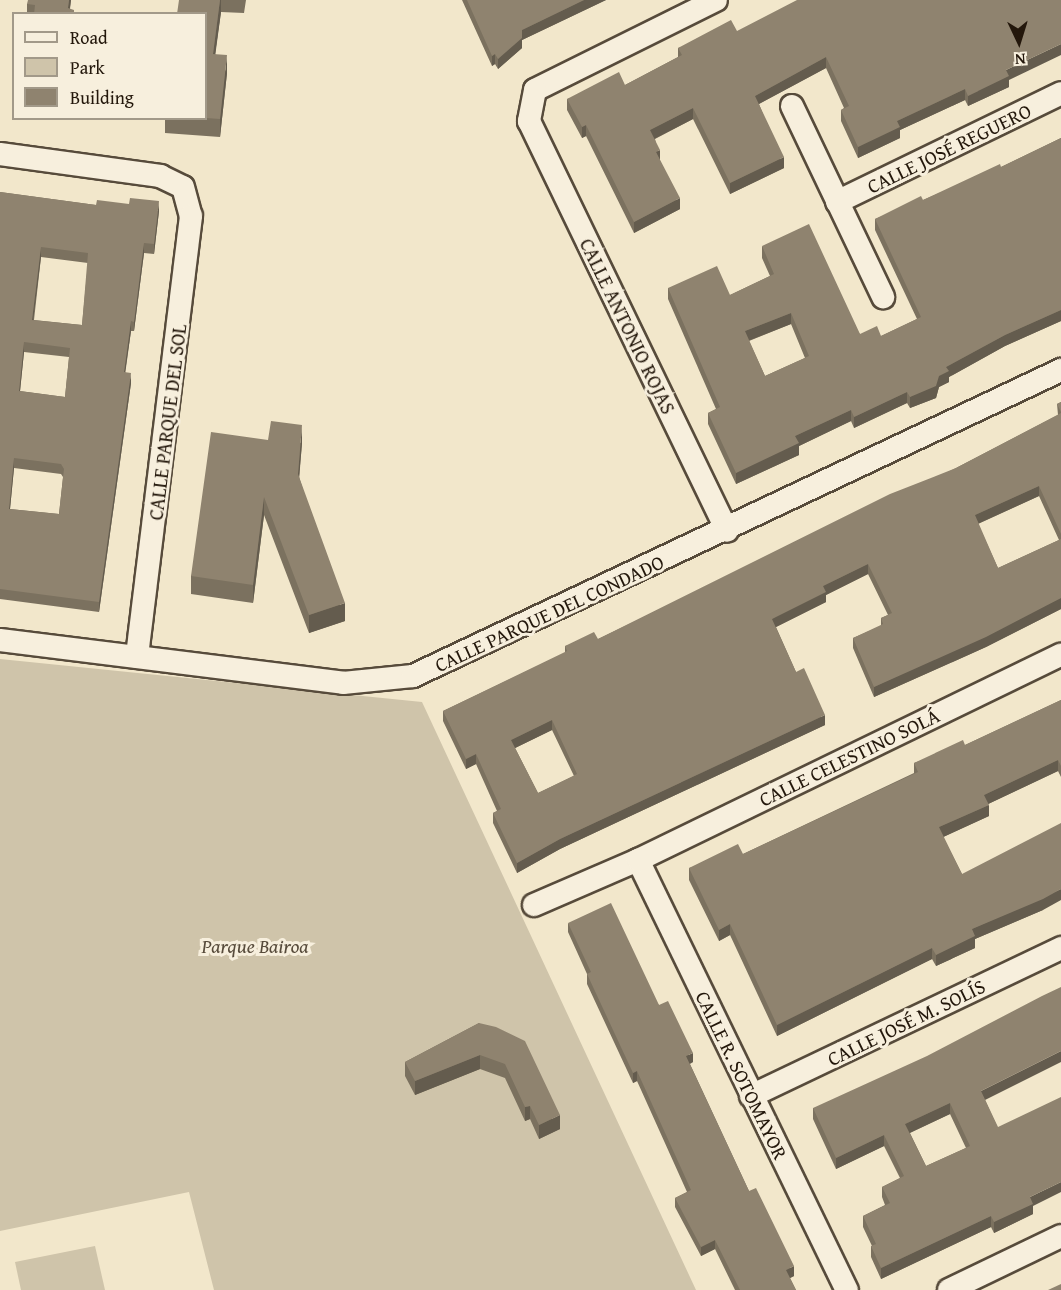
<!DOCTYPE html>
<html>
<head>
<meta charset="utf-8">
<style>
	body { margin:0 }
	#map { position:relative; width:1061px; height:1290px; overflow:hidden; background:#f2e7cb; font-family:"Gentium Book Plus",serif }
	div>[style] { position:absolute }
	.green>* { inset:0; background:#cfc4aa }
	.roads { filter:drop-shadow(2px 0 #574b3b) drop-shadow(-2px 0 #574b3b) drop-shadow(0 2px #574b3b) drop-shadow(0 -2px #574b3b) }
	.minor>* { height:22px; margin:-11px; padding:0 11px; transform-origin:11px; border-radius:11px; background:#f7efdd }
	.wall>* { inset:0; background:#7b715f }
	.shaded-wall>* { inset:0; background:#645c4e }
	.building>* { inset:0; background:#8f836f }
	span { translate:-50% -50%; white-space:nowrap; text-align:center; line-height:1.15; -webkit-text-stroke:6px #f7efdd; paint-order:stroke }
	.street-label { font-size:20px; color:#23170b }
	.park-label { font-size:20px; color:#574b3b; font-style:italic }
	.legend { position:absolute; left:12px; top:12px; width:195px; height:108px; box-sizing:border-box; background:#f7efdd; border:2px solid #a29989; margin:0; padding:8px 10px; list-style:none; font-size:18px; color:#23170b }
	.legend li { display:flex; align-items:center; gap:12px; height:30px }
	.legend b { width:30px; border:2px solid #a29989 }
	.north { position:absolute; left:989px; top:12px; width:60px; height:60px; -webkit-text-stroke:4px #f7efdd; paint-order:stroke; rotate:176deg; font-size:16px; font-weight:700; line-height:24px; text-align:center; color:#23170b }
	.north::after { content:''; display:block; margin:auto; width:21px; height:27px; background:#23170b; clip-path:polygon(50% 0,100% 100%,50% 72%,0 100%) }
</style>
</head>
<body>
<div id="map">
	<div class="green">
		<i style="clip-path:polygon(0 659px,422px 702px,696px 1290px,214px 1290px,189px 1192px,0 1231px)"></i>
		<i style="clip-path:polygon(95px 1246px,105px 1290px,21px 1290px,15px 1262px)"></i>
	</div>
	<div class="roads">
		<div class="minor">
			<i style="left:716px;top:0;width:202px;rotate:153.6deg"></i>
			<i style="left:535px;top:90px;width:32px;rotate:101deg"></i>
			<i style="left:529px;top:121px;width:455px;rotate:64.2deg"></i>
			<i style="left:792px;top:106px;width:212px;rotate:64.5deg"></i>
			<i style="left:0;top:154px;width:162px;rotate:7.8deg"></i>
			<i style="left:160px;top:176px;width:25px;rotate:26deg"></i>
			<i style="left:183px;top:187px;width:30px;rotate:75deg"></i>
			<i style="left:191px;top:216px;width:444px;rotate:97deg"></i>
			<i style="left:837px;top:202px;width:249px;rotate:-25.9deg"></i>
			<i style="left:0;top:640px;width:346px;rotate:7.1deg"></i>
			<i style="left:343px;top:683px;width:70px;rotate:-5.7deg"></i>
			<i style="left:413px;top:676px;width:717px;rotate:-25.28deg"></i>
			<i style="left:638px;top:860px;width:478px;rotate:64.1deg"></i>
			<i style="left:534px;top:905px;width:113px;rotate:-23.4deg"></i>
			<i style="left:638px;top:860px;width:470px;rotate:-25.9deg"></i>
			<i style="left:751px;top:1096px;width:344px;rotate:-25.5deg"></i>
			<i style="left:949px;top:1290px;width:124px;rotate:-25.7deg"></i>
		</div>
	</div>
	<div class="wall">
		<i style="clip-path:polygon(71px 0,70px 9px,74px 14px,27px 14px,27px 4px)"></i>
		<i style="clip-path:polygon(179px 0,246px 0,244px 13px,221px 12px,215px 54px,227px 73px,220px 137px,165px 133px,165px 118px,206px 118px,206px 14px)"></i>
		<i style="clip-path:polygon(462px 0,606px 0,522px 40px,522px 48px,498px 69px,495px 64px,492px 66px)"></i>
		<i style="clip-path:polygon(737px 31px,1009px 80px,1009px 87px,968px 106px,965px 100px,900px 130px,900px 138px,858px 158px,841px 121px,841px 110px,844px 108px,826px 68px,759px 104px,784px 168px,730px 194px,693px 119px,655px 139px,660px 161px,680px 209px,634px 233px,586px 136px,582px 138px,567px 110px,567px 99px,625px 85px,678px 57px,678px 48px)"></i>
		<i style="clip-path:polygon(evenodd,1061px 138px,1061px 321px,1005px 346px,949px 377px,949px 382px,939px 387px,936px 398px,910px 408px,907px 403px,854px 428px,851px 421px,799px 446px,799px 455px,736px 484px,708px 424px,708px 413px,716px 409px,668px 299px,668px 288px,730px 295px,770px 276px,762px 258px,762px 246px,860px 334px,881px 336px,917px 319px,875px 230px,875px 219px,923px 200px,1001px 167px,1061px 138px,791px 324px,805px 358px,765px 376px,749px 341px,791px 324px)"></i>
		<i style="clip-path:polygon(evenodd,0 192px,96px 205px,159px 211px,154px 254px,144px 253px,134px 331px,131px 331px,125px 372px,131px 383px,99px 612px,0 599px,0 192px,41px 257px,88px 263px,82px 325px,34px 320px,41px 257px,0 192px,24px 352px,69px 357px,65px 397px,20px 391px,24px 352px,0 192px,14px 468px,61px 474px,63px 477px,59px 514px,10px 509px,14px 468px)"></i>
		<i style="clip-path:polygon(evenodd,1061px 402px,1061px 609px,986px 647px,874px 697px,853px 648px,853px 638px,881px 626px,881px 618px,888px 615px,868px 574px,826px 595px,826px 602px,776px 627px,796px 672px,825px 725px,560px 849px,517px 873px,493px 823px,493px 813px,497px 811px,476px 764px,466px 769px,443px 721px,443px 711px,565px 653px,565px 646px,598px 639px,956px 468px,1058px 415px,1057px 404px,1061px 402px,1039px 496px,1059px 540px,998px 568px,978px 524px,1039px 496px,1061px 402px,552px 730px,574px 776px,538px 793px,515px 748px,552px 730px)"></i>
		<i style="clip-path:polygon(268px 440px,302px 443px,299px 477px,345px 621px,309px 633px,264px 515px,253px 603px,191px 594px,191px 576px)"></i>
		<i style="clip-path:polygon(1061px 700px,1061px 777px,1058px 771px,988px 804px,989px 816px,943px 837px,962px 874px,1043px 910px,975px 939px,975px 948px,936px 966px,932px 959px,777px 1036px,730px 935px,719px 941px,689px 880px,689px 868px,743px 854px,914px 773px,914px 763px,965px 745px)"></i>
		<i style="clip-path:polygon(568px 923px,659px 1005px,693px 1062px,690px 1064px,749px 1191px,794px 1276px,790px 1278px,796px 1290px,735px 1290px,715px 1249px,701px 1256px,675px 1207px,675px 1198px,687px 1192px,637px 1081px,633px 1083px,587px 984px,587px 974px,568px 932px)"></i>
		<i style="clip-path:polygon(479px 1023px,560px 1129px,539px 1139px,530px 1119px,525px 1121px,505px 1078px,480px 1069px,415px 1095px,405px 1076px,405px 1062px)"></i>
		<i style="clip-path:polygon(evenodd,985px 1100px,1033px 1206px,1033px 1214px,994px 1233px,991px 1227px,881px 1279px,871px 1257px,871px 1246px,872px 1246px,863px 1227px,863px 1216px,885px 1205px,882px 1197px,882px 1187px,900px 1178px,884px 1146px,836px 1169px,813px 1119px,813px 1108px,985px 1100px,950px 1114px,966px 1148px,926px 1166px,910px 1133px,950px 1114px)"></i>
	</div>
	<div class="shaded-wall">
		<i style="clip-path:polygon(69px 0,71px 0,69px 14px,68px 8px)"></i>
		<i style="clip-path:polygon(220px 0,221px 0,221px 12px,213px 72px,213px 54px)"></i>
		<i style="clip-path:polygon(584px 0,606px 0,522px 40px,522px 48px,498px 69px,498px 59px,522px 30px)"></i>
		<i style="clip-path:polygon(1061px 44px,1061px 55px,1009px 80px,1009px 87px,968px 106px,968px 96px,1006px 70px)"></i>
		<i style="clip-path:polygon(495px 54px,495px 64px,492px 66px,492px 56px)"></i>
		<i style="clip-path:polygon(227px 55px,227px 73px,220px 137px,220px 119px)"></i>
		<i style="clip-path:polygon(826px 57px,826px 68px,755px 106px,755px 96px)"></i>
		<i style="clip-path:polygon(965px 89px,965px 100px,900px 130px,900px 138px,858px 158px,858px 147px,897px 121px)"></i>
		<i style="clip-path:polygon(693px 108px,693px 119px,650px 141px,650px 130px)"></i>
		<i style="clip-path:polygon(586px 125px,586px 136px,582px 138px,582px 127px)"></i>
		<i style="clip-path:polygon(660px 150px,660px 161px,656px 152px)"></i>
		<i style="clip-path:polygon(784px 157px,784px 168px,730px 194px,730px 183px)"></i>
		<i style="clip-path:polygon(680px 198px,680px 209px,634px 233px,634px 222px)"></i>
		<i style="clip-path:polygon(159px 201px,159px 211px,154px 254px,154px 244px)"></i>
		<i style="clip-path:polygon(144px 243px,144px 253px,134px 331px,134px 322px)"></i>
		<i style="clip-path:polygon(41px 247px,41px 257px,32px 329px,32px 320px)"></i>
		<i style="clip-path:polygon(1061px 310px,1061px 321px,1005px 346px,949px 377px,949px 382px,939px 387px,936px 398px,910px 408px,910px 397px,946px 367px,1005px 335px)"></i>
		<i style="clip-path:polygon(791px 313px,791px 324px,745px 342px,745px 331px)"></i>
		<i style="clip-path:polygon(131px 321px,131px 331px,124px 382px,124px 372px)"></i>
		<i style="clip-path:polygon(24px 342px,24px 352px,19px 401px,19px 391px)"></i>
		<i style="clip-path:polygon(131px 373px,131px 383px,99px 612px,99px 602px)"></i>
		<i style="clip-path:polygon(907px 392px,907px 403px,854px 428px,854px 417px)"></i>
		<i style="clip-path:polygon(851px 410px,851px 421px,799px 446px,799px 455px,736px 484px,736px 473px,795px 436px)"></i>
		<i style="clip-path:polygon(302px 425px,302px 443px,298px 492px,298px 474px)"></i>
		<i style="clip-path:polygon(14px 458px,14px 468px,9px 519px,9px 509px)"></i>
		<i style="clip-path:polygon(1039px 486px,1039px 496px,975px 525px,975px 515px)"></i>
		<i style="clip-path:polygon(264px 497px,264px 515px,253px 603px,253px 585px)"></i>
		<i style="clip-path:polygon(868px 564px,868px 574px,826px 595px,826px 602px,772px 629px,772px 619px,823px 586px)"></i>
		<i style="clip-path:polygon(1061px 598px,1061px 609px,986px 647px,874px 697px,874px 687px)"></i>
		<i style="clip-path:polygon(345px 603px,345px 621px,309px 633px,309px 615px)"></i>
		<i style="clip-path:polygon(825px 715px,825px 725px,560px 849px,517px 873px,517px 863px,560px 839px)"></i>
		<i style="clip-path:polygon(552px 720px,552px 730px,511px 750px,511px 740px)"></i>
		<i style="clip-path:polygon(476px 754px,476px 764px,466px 769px,466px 759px)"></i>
		<i style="clip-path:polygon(1058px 760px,1058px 771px,984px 806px,984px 795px)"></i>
		<i style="clip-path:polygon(989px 805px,989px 816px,939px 839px,939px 827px)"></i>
		<i style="clip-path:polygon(1061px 889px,1061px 900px,1043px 910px,975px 939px,975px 948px,936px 966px,936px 955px,972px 929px)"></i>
		<i style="clip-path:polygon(730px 924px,730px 935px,719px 941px,719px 930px)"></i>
		<i style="clip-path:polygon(932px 948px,932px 959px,777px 1036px,777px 1025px)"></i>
		<i style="clip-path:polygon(1061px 1051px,1061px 1062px,981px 1102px,981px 1091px)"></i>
		<i style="clip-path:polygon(693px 1053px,693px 1062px,686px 1065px,686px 1056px)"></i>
		<i style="clip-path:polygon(480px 1055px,480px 1069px,415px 1095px,415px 1081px)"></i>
		<i style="clip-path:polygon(637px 1071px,637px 1081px,633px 1083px,633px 1073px)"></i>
		<i style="clip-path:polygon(950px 1103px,950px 1114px,905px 1135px,905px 1124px)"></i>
		<i style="clip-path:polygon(530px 1106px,530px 1119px,525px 1121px,525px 1107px)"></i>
		<i style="clip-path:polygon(560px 1115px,560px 1129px,539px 1139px,539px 1125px)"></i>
		<i style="clip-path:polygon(884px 1135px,884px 1146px,836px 1169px,836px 1158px)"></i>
		<i style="clip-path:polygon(1061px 1182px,1061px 1192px,1033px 1206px,1033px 1214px,994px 1233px,994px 1222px,1030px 1197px)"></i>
		<i style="clip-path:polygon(991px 1216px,991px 1227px,881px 1279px,881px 1268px)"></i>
		<i style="clip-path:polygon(715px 1240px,715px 1249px,701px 1256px,701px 1247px)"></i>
		<i style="clip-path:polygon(794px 1266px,794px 1276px,786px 1280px,786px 1270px)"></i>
	</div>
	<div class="building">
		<i style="clip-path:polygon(28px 0,69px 0,68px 8px,74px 10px,74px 14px,34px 14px,35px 5px,27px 4px)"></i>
		<i style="clip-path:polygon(179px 0,220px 0,213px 54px,227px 55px,220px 119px,206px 118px,206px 14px,177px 14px)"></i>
		<i style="clip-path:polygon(467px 0,584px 0,522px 30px,522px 38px,498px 59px,495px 54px,492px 56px)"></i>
		<i style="clip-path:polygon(797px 0,1061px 0,1061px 44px,1006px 70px,1009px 76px,968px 96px,965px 89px,897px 121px,900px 127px,858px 147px,841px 110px,849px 106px,826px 57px,755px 96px,784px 157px,730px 183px,693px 108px,650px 130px,660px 150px,656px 152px,680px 198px,634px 222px,586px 125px,582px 127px,567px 99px,619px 72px,625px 85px,682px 55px,678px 48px,731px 20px,737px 31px)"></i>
		<i style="clip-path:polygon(evenodd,1061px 138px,1061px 310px,1005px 335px,946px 367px,949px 371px,939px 376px,936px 386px,910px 397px,907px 392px,854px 417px,851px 410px,795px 436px,799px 443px,736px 473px,708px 413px,720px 407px,668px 288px,717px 266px,730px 295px,774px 274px,762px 246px,809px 224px,860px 334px,877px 326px,881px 336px,921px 317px,875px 219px,921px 196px,923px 200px,1000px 164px,1001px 167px,1061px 138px,791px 313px,809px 356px,765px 376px,745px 331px,791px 313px)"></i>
		<i style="clip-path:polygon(evenodd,0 192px,96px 205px,97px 200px,129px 204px,130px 198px,159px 201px,154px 244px,144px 243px,134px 322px,131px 321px,124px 372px,131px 373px,99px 602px,0 589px,0 192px,41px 247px,88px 253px,82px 325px,32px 320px,41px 247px,0 192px,24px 342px,70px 348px,65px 397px,19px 391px,24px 342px,0 192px,14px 458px,61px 464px,64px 469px,59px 514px,9px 509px,14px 458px)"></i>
		<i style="clip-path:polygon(1061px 402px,1061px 412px,1057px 404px)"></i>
		<i style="clip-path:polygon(evenodd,1061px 413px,1061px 534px,1039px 486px,975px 515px,998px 568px,1061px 539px,1061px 598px,986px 637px,874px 687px,853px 638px,883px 624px,881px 618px,892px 613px,868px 564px,823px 586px,826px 592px,772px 619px,796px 672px,804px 668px,825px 715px,560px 839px,517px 863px,493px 813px,501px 809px,476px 754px,466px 759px,443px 711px,567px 651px,565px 646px,594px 632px,598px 639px,890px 494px,956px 468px,1061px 413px,552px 720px,577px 774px,538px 793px,511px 740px,552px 720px)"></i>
		<i style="clip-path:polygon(271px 421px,302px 425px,298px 474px,345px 603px,309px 615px,264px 497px,253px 585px,191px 576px,211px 432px,268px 440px)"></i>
		<i style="clip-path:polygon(1061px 700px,1061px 766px,1058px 760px,984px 795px,989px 805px,939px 827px,962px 874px,1061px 823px,1061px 889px,1043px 899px,972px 929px,975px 936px,936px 955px,932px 948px,777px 1025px,730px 924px,719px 930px,689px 868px,738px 844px,743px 854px,918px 772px,914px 763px,963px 740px,965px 745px)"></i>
		<i style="clip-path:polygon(611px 903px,659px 1005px,668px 1001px,693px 1053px,686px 1056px,749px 1191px,756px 1188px,794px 1266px,786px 1270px,796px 1290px,740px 1290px,715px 1240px,701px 1247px,675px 1198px,691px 1190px,637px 1071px,633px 1073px,587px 974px,591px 972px,568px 923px)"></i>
		<i style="clip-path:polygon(evenodd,1061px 987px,1061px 1051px,981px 1091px,998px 1127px,1061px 1097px,1061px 1182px,1030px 1197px,1033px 1204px,994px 1222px,991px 1216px,881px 1268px,871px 1246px,876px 1244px,863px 1216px,890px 1203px,882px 1187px,904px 1176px,884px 1135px,836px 1158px,813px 1108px,927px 1056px,1042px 996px,1061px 987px,950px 1103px,970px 1146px,926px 1166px,905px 1124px,950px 1103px)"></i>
		<i style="clip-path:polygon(479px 1023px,496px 1027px,525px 1041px,560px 1115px,539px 1125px,530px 1106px,525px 1107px,505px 1064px,480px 1055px,415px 1081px,405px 1062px)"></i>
		<i style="clip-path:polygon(1061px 1284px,1061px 1290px,1048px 1290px)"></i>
	</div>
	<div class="street-label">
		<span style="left:949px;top:148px;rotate:-26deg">CALLE JOSÉ REGUERO</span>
		<span style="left:628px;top:326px;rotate:64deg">CALLE ANTONIO ROJAS</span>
		<span style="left:167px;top:422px;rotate:-83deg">CALLE PARQUE DEL SOL</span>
		<span style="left:549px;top:613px;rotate:-25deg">CALLE PARQUE DEL CONDADO</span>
		<span style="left:849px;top:757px;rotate:-26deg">CALLE CELESTINO SOLÁ</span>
		<span style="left:906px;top:1022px;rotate:-26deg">CALLE JOSÉ M. SOLÍS</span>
		<span style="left:742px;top:1075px;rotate:64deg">CALLE R. SOTOMAYOR</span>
	</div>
	<div class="park-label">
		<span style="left:255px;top:945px">Parque Bairoa</span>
	</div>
	<ul class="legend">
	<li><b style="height:8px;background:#f7efdd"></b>Road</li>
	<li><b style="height:16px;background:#cfc4aa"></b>Park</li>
	<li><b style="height:16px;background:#8f836f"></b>Building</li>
	</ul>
	<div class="north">N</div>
</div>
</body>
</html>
